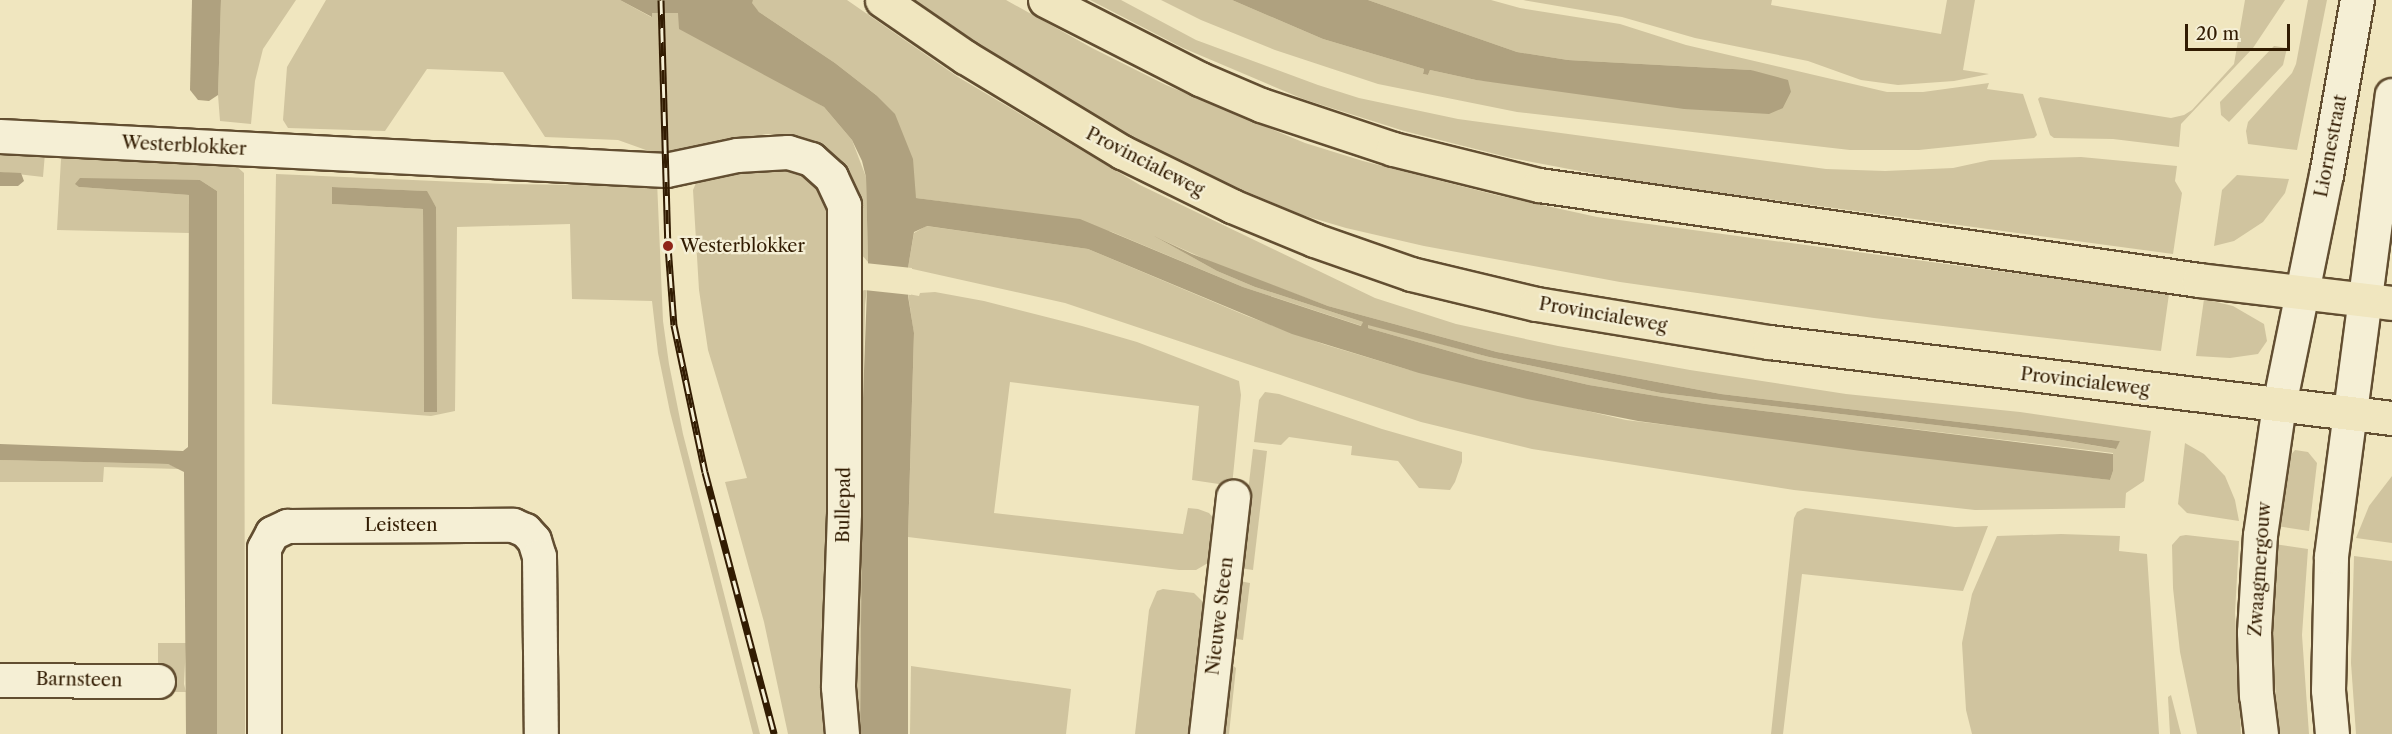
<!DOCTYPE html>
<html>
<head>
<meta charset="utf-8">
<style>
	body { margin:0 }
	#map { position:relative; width:2392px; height:734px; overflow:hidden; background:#f0e6bf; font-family:"Libre Caslon Text",serif }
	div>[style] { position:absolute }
	.green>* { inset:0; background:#d0c49f }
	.water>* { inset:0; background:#afa17f }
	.pier>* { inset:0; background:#f0e6bf }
	.roads { filter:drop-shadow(2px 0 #624e31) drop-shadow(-2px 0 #624e31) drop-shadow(0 2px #624e31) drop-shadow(0 -2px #624e31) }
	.minor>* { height:33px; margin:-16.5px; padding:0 16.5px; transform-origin:16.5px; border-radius:16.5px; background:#f5efd5 }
	.major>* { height:33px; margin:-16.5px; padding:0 16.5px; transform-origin:16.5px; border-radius:16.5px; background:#f0e6bf }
	.rail>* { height:7px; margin-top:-3.5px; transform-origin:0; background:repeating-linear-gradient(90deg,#f5efd5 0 14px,#321c02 0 28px); box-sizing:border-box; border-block:2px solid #321c02 }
	.dots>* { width:16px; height:16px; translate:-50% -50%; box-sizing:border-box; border:3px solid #f5efd5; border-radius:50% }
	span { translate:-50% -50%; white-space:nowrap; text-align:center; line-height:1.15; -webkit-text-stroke:4.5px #f5efd5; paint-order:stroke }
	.street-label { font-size:18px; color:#321c02 }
	.poi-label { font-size:18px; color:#321c02 }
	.left { translate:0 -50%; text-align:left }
	.scale { position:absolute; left:2185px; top:24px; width:105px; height:27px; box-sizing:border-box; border:3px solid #321c02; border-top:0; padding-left:8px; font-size:18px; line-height:21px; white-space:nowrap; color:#321c02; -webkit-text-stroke:4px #f5efd5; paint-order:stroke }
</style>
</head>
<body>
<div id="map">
	<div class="green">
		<i style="clip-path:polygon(221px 0,296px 0,263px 49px,255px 81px,251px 124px,220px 121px,218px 95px)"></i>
		<i style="clip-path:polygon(326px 0,620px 0,651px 17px,652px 13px,678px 13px,780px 81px,824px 107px,852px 140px,866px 177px,868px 262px,860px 253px,813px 144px,785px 134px,766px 134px,681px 154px,657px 154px,618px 140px,545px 137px,503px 72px,427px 69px,385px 131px,288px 128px,283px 120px,287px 67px)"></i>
		<i style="clip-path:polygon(753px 0,847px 0,958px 77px,1140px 185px,1375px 298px,1456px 324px,1558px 346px,1690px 370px,1846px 394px,2020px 412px,2151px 431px,2144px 481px,2126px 493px,2125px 508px,1975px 510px,1794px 490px,1532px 449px,1421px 422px,1065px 303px,908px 268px,914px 233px,926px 226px,1088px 249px,1247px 316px,1323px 344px,1406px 369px,1626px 420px,2110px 480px,2113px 471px,2113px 453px,1706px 404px,1589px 385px,1477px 359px,1368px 328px,1368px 324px,1489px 357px,1661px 393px,2055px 439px,2115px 449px,2120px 441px,1721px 394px,1497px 352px,1328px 306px,1218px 265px,1156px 237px,1217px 271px,1255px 287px,1363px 322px,1362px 326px,1243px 287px,1112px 232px,1037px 214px,916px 198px,876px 95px,835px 63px,759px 12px,751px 3px)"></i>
		<i style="clip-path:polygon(910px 0,1006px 0,1092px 48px,1166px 85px,1305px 143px,1363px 161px,1496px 195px,1597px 217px,2169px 294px,2161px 351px,1874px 318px,1620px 282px,1424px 246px,1346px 228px,1302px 215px,1203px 173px,1135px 140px,1046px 88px)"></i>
		<i style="clip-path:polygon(1090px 0,1121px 0,1196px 40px,1318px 85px,1359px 98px,1458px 119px,1826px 169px,1885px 171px,1953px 168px,1990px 160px,2081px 157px,2177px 166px,2175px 181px,2182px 193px,2173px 254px,1633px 181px,1511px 158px,1404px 131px,1303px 99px,1183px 48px)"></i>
		<i style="clip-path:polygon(1161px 0,1232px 0,1323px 39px,1424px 69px,1423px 74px,1428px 75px,1430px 70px,1476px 80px,1783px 108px,1791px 92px,1751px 70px,1568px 60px,1517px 52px,1368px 0,1491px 0,1520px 8px,1620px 24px,1686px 45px,1887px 92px,1923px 92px,1989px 83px,1987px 89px,2023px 94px,2037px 135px,2034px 138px,1919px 150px,1850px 150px,1517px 112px,1378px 84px,1275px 50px,1201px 20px)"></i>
		<i style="clip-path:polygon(1523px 0,1772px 0,1771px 5px,1941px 34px,1947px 0,1975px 0,1963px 70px,1989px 74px,1954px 81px,1898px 85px,1861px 80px,1808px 61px,1695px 38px,1622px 17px)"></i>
		<i style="clip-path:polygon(2245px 0,2285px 0,2253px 48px,2181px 124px,2179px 147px,2113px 139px,2054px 138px,2050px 135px,2038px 99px,2040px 97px,2171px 118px,2184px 115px,2192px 110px,2234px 64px)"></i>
		<i style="clip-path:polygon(2308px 0,2327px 0,2297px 150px,2248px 144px,2246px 131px,2248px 122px,2292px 73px,2296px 64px)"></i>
		<i style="clip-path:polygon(2274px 46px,2287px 48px,2283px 65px,2229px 122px,2221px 115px,2220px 102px)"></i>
		<i style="clip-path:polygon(0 150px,45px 153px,43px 177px,0 172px)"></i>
		<i style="clip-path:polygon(66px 155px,235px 165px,244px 173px,245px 734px,217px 734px,217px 191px,200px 180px,79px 187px,189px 195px,189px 233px,57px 230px,61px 159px)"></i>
		<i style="clip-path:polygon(792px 163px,832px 197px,832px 734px,788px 734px,764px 622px,725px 482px,747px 478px,708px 350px,699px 290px,693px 190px,696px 183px,692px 175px)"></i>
		<i style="clip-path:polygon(evenodd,276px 174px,504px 184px,647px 186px,647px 181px,657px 181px,663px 321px,669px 364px,683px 434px,760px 734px,753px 734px,670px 412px,658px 353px,652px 301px,572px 299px,570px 224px,457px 227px,455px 411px,431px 416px,272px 404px,276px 174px,332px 187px,426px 191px,436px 207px,436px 412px,424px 412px,423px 209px,332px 204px,332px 187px)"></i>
		<i style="clip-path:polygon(2237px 175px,2289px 179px,2285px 193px,2263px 222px,2234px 241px,2214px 246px,2222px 190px)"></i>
		<i style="clip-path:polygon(867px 289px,865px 305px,861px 502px,851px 499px,857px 293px)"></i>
		<i style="clip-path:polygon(935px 292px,984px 301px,1082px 326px,1137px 342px,1239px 381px,1241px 395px,1232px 486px,1192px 480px,1199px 406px,1010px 382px,994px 513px,1183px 534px,1188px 508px,1198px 509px,1209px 513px,1217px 522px,1215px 553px,1208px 563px,1196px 570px,1179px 570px,908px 537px,914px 334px,908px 294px,919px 296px,920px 293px)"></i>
		<i style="clip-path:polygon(2204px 299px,2233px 306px,2264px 324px,2267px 341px,2258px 354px,2230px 358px,2196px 356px)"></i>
		<i style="clip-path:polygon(1265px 392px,1279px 394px,1382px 429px,1462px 452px,1462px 462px,1455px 482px,1450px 490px,1419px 488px,1398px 461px,1351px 455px,1352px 446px,1289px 437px,1281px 445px,1254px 442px,1259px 400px)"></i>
		<i style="clip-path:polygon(2185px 443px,2204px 454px,2225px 476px,2235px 500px,2239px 521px,2187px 513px,2178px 504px)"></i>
		<i style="clip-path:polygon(1253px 449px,1267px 451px,1253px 570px,1239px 568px)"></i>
		<i style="clip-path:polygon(2295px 450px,2308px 452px,2317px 463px,2309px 531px,2277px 526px,2284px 463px)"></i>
		<i style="clip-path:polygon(0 460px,168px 464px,180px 469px,104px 467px,103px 482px,0 482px)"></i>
		<i style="clip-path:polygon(2392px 476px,2392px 543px,2356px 538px,2369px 506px)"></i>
		<i style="clip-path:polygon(1805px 508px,1955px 527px,1988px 526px,1963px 591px,1802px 574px,1783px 734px,1771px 734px,1794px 518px,1797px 512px)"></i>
		<i style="clip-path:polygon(2061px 534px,2120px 536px,2119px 551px,2147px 554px,2159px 734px,1972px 734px,1966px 710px,1962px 643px,1972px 594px,1997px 536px)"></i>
		<i style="clip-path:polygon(2186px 535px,2239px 541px,2235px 613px,2241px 734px,2197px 734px,2180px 652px,2173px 588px,2172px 545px,2180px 536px)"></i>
		<i style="clip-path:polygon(862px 536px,860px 733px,849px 731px,856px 537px)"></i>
		<i style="clip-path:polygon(2274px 544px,2308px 549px,2302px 635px,2309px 734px,2278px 734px,2271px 615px)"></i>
		<i style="clip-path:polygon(2354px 556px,2392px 561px,2392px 734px,2356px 734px,2351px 663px)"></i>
		<i style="clip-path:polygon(1239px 581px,1250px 583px,1243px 640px,1232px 638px)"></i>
		<i style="clip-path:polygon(1163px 589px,1194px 593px,1206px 605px,1194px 734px,1135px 734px,1149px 610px,1157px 591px)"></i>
		<i style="clip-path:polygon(158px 643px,186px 643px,184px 684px,186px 692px,167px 692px,158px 666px)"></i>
		<i style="clip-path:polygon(1231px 664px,1236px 668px,1229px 734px,1220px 734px,1228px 666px)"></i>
		<i style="clip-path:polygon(911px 666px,1071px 689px,1066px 734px,910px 734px)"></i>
		<i style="clip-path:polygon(2171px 695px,2181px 734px,2170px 734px,2168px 697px)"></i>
	</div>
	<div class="water">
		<i style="clip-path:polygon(192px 0,221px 0,218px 95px,209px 101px,198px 100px,190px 90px)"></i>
		<i style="clip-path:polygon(620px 0,753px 0,752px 3px,759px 12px,835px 63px,876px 95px,895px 114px,913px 159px,916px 198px,1080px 219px,1243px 287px,1361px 326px,1363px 322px,1255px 287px,1217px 271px,1154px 236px,1192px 254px,1328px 306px,1497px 352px,1721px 394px,2120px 441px,2116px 449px,2055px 439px,1661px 393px,1489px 357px,1368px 325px,1368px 328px,1477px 359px,1589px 385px,1706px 404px,2113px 454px,2113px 471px,2110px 480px,1861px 451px,1638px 421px,1527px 399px,1419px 373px,1292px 334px,1088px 249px,927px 226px,914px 232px,908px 268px,908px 296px,914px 333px,908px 537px,908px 734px,860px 734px,863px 398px,868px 262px,866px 177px,862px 161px,852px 140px,824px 107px,679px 29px,678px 13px,652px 13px,652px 17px)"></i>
		<i style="clip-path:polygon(1232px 0,1368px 0,1517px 52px,1568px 60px,1751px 70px,1788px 80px,1791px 92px,1783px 108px,1769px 114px,1684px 109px,1476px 80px,1430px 70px,1428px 75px,1423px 74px,1424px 69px,1323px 39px)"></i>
		<i style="clip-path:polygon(0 172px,21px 173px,24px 181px,18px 186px,0 186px)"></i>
		<i style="clip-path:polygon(80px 178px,200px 180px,217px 191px,217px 734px,186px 734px,184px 472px,168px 464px,0 460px,0 444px,183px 451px,188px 447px,189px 195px,79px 187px,75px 184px)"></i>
		<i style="clip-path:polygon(332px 187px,427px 191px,436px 207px,437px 412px,424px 412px,423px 209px,332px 204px)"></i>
	</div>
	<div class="pier">
		<i style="clip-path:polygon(865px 263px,912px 268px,911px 295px,864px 290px)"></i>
	</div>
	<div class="roads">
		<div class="minor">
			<i style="left:0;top:136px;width:667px;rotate:2.92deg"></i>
			<i style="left:666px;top:170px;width:73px;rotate:-11.9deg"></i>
			<i style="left:737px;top:155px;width:51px;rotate:-3.4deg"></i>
			<i style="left:788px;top:152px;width:24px;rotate:17deg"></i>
			<i style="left:811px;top:159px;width:27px;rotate:42deg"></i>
			<i style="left:831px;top:177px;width:31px;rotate:65deg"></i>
			<i style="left:844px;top:205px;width:308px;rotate:90deg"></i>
			<i style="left:844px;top:513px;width:174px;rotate:92deg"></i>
			<i style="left:838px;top:687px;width:47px;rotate:85.1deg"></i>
			<i style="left:0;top:680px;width:158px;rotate:0.4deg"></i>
			<i style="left:264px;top:734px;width:186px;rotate:-90deg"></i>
			<i style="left:264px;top:548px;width:17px;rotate:-62deg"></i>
			<i style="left:272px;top:533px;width:17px;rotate:-25deg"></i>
			<i style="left:287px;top:526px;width:226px;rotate:-0.3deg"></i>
			<i style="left:513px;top:525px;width:13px;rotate:23deg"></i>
			<i style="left:525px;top:530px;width:13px;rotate:48deg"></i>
			<i style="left:534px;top:540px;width:17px;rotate:73deg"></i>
			<i style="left:539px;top:556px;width:178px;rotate:89.4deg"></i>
			<i style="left:1206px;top:734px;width:239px;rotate:-83.5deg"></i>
			<i style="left:2261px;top:734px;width:38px;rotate:-97deg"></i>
			<i style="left:2256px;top:696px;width:64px;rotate:-91.8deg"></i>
			<i style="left:2254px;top:632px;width:97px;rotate:-86.5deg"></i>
			<i style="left:2260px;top:535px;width:131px;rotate:-81.7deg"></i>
			<i style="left:2279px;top:405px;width:235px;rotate:-78.5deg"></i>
			<i style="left:2326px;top:175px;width:178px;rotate:-80deg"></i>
			<i style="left:2332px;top:734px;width:44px;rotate:-95.2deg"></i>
			<i style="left:2328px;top:690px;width:134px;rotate:-88.7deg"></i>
			<i style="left:2331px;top:556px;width:465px;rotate:-82.5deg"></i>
		</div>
		<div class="major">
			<i style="left:882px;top:0;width:101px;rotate:34.5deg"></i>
			<i style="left:965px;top:57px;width:184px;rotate:31.2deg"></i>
			<i style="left:1122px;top:152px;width:123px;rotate:26.1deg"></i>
			<i style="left:1232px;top:206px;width:89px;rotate:22.5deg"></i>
			<i style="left:1314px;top:240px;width:103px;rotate:19.3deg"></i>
			<i style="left:1411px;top:274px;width:129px;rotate:13.5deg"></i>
			<i style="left:1536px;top:304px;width:236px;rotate:9.3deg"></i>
			<i style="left:1769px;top:342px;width:628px;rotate:6.96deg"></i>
			<i style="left:1045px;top:0;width:174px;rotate:27deg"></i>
			<i style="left:1200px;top:79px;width:66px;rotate:23.1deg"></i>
			<i style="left:1261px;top:105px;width:139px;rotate:18.4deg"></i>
			<i style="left:1393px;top:149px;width:150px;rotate:13.9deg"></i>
			<i style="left:1539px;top:185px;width:667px;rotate:8.19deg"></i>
			<i style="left:2199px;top:280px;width:194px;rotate:6.8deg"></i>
		</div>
	</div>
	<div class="rail">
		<i style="left:661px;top:0;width:246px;rotate:88.4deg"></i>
		<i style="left:668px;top:246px;width:79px;rotate:85.7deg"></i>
		<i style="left:674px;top:325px;width:150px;rotate:78.1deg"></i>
		<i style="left:705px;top:472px;width:271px;rotate:75.2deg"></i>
	</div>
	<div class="dots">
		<i style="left:668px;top:246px;background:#8f2418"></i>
	</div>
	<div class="street-label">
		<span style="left:184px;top:146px;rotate:3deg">Westerblokker</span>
		<span style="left:2331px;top:146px;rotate:-79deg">Liornestraat</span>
		<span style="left:1145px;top:162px;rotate:27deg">Provincialeweg</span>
		<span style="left:1603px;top:315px;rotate:10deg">Provincialeweg</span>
		<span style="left:2085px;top:382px;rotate:7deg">Provincialeweg</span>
		<span style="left:844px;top:505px;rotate:-89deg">Bullepad</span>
		<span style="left:401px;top:525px">Leisteen</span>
		<span style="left:2260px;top:569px;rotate:-86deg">Zwaagmergouw</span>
		<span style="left:1220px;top:616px;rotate:-83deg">Nieuwe Steen</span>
		<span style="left:79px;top:680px;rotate:1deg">Barnsteen</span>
	</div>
	<div class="poi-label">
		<span class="left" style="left:680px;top:246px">Westerblokker</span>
	</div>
	<div class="scale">20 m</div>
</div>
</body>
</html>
